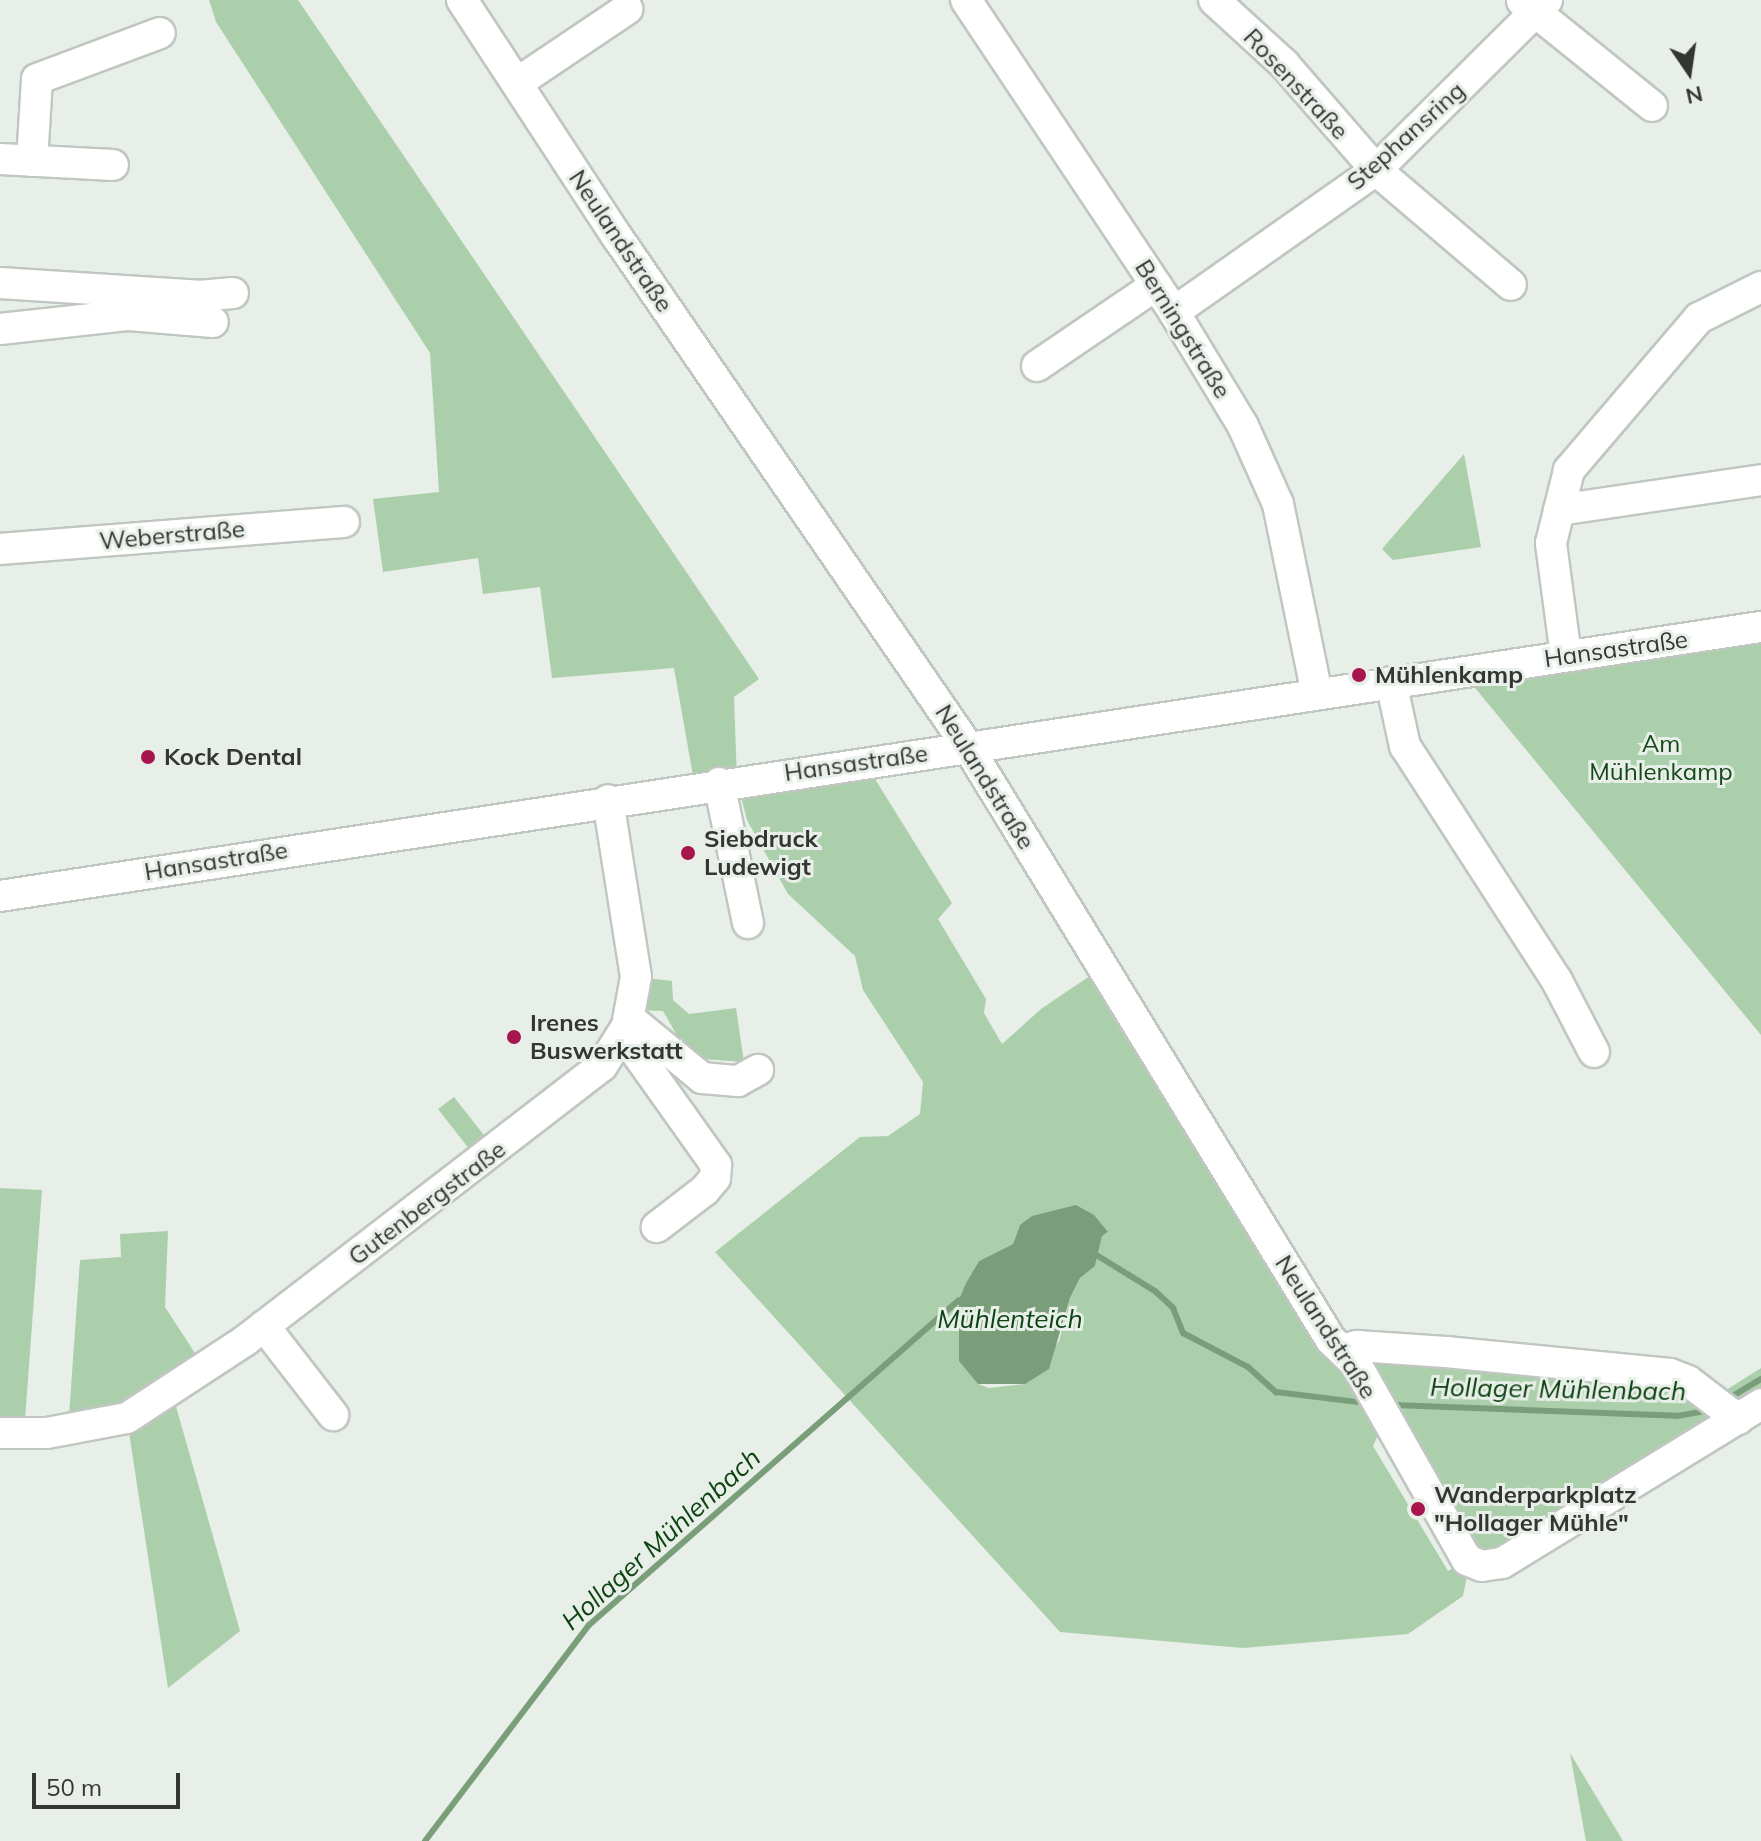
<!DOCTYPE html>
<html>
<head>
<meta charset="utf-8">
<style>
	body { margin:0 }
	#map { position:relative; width:1761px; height:1841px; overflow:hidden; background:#e8eee8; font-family:Mulish,sans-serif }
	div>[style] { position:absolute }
	.green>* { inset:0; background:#accfab }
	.water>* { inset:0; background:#7a9e79 }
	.stream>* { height:6px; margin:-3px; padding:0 3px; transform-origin:3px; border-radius:3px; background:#7a9e79 }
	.roads { filter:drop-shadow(2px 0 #c0c6c0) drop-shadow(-2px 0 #c0c6c0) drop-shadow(0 2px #c0c6c0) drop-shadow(0 -2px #c0c6c0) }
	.minor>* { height:30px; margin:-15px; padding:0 15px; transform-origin:15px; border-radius:15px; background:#fff }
	.dots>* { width:22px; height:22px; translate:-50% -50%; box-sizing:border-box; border:4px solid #e8eee8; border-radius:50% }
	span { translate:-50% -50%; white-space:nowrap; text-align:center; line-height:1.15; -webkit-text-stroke:6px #e8eee8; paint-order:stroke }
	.street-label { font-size:24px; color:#343634 }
	.poi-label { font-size:24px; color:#343634; font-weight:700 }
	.left { translate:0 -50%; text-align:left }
	.park-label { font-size:24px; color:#144918 }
	.water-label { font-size:26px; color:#0c4311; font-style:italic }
	.north { position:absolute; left:1649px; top:32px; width:80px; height:80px; -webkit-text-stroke:6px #e8eee8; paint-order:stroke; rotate:167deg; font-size:22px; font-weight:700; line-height:32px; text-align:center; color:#343634 }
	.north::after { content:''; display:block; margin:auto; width:28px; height:36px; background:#343634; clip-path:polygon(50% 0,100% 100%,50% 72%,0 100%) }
	.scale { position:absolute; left:32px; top:1773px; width:148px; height:36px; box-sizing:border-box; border:4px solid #343634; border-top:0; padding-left:10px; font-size:24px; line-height:28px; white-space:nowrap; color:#343634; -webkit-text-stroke:6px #e8eee8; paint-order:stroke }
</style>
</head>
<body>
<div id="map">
	<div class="green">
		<i style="clip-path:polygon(evenodd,209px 0,298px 0,759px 679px,734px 697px,737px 780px,870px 771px,952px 903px,938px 919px,986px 999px,984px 1013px,1002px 1044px,1041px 1009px,1103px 967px,1381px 1429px,1373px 1446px,1448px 1571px,1459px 1565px,1467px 1576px,1463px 1596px,1408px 1634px,1243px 1648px,1060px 1632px,715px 1252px,860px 1137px,888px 1136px,920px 1114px,923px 1082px,863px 990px,855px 956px,788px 894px,747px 820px,737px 781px,695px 787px,674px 668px,552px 678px,540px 587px,483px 594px,478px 558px,383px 572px,373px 499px,439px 492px,430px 353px,216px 22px,209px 0,1020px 1225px,1108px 1233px,1102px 1235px,1095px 1266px,1080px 1278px,1070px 1298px,1059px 1341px,1025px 1384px,989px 1388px,978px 1384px,966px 1283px,979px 1261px,1013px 1244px,1020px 1225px)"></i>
		<i style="clip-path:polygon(1464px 454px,1481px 547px,1393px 560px,1382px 549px)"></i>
		<i style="clip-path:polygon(1761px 641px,1761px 1035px,1471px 683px)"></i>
		<i style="clip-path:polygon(636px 977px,672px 981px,673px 1000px,689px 1014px,736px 1008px,744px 1062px,690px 1058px,663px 1011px,630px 1010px)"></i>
		<i style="clip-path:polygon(454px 1097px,487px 1139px,470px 1150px,438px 1109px)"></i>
		<i style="clip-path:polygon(0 1188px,42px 1190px,24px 1433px,0 1433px)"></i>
		<i style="clip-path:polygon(168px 1231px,165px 1307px,204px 1367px,171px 1389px,240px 1631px,168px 1688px,127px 1419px,68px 1430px,80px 1260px,121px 1257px,120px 1234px)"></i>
		<i style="clip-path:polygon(1373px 1361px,1669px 1383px,1717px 1417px,1501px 1554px,1481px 1555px,1370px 1365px)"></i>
		<i style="clip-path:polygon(1761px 1368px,1761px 1394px,1742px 1406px,1723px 1392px)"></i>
		<i style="clip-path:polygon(1570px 1753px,1623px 1841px,1586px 1841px)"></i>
	</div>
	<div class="water">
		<i style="clip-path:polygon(1076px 1205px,1094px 1215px,1108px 1232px,1102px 1236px,1095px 1266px,1080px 1278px,1070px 1298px,1049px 1369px,1025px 1384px,978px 1384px,959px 1361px,959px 1300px,966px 1283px,979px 1261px,1013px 1244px,1020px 1225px,1032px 1216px)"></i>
	</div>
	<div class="stream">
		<i style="left:1098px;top:1256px;width:67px;rotate:31.6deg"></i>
		<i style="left:1155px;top:1291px;width:25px;rotate:43deg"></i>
		<i style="left:1173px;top:1308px;width:27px;rotate:68deg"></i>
		<i style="left:1183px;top:1333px;width:73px;rotate:27.6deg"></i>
		<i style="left:1248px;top:1367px;width:38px;rotate:42deg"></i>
		<i style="left:1276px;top:1392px;width:83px;rotate:7deg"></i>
		<i style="left:1726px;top:1400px;width:41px;rotate:-31deg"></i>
		<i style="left:1394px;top:1405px;width:283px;rotate:2.2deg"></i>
		<i style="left:1677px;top:1416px;width:34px;rotate:-10deg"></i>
		<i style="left:425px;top:1841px;width:271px;rotate:-52.8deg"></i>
		<i style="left:589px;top:1625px;width:492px;rotate:-41.3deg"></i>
	</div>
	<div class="roads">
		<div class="minor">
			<i style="left:462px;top:0;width:285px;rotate:56.8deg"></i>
			<i style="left:618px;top:238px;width:618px;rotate:55.49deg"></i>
			<i style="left:968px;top:747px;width:695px;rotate:58.53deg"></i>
			<i style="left:1331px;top:1340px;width:35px;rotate:44deg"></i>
			<i style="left:1356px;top:1364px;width:225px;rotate:60.5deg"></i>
			<i style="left:1467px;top:1560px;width:16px;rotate:22deg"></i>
			<i style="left:1482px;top:1566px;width:20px;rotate:-9deg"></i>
			<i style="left:1502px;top:1563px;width:304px;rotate:-31.5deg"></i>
			<i style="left:966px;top:0;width:375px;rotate:56.3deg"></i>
			<i style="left:1174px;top:312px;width:133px;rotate:58.8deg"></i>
			<i style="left:1243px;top:426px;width:85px;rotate:65.8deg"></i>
			<i style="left:1278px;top:504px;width:194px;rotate:78.4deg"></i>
			<i style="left:1214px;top:0;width:95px;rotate:42.4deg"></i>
			<i style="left:1284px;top:64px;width:140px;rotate:49deg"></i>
			<i style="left:1376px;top:170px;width:177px;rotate:40.4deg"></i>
			<i style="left:1522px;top:1px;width:167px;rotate:38.9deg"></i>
			<i style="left:517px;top:83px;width:133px;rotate:-33.9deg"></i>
			<i style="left:0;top:159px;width:113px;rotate:3deg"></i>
			<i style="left:32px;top:161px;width:82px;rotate:-86.5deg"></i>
			<i style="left:37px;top:79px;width:131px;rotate:-20.5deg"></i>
			<i style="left:0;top:283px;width:199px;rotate:3.7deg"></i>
			<i style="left:199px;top:296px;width:34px;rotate:-5deg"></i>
			<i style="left:1174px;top:312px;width:247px;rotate:-35.1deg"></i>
			<i style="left:1376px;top:170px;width:241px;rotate:-44.8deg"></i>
			<i style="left:0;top:329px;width:130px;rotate:-6.2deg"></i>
			<i style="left:129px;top:315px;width:84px;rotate:4.8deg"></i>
			<i style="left:1037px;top:366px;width:144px;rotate:-34.2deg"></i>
			<i style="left:1559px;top:510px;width:204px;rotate:-8.4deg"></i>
			<i style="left:0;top:549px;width:345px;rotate:-4.5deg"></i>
			<i style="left:1566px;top:656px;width:114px;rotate:-97.6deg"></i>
			<i style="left:1551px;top:543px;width:75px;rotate:-76.1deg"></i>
			<i style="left:1569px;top:470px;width:200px;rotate:-49.5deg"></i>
			<i style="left:1699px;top:318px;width:69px;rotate:-26.6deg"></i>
			<i style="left:1391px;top:682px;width:66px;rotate:77.7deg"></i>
			<i style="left:1405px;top:746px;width:280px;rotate:57.1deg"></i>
			<i style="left:1557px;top:981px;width:80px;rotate:62.5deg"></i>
			<i style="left:719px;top:783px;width:143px;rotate:78.3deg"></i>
			<i style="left:0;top:896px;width:1781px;rotate:-8.69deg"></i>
			<i style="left:629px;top:1018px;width:94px;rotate:39.4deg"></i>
			<i style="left:702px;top:1078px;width:36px;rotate:5deg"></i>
			<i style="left:738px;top:1081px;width:23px;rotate:-29deg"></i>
			<i style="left:623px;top:1034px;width:161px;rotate:54.6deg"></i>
			<i style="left:716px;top:1165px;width:13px;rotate:94deg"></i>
			<i style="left:715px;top:1178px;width:16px;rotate:130deg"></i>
			<i style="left:705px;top:1190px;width:61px;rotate:142.4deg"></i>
			<i style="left:264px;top:1326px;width:113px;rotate:52.2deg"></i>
			<i style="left:1342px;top:1350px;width:16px;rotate:-15deg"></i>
			<i style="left:1357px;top:1346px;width:89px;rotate:3.9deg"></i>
			<i style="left:1446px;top:1352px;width:225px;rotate:5.6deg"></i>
			<i style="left:1670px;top:1374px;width:19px;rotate:21deg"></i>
			<i style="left:1688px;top:1381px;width:63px;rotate:37.2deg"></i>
			<i style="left:0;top:1433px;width:47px"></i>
			<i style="left:47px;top:1433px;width:81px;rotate:-10.6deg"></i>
			<i style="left:127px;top:1418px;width:142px;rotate:-33.2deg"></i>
			<i style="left:246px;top:1340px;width:449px;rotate:-37.6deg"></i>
			<i style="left:602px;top:1066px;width:47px;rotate:-58deg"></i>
			<i style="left:627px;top:1026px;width:50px;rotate:-79.6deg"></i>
			<i style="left:636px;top:977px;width:179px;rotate:-99deg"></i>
		</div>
	</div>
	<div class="dots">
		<i style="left:1359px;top:675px;background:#a7154f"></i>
		<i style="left:148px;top:757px;background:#a7154f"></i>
		<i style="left:688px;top:853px;background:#a7154f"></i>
		<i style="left:514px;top:1037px;background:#a7154f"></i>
		<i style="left:1418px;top:1509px;background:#a7154f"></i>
	</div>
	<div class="street-label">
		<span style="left:1296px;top:84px;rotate:47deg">Rosenstraße</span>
		<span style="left:1406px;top:136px;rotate:-42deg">Stephansring</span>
		<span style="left:621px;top:241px;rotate:56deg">Neulandstraße</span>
		<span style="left:1183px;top:329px;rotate:58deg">Berningstraße</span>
		<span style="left:172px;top:535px;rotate:-5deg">Weberstraße</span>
		<span style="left:1616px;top:649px;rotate:-8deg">Hansastraße</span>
		<span style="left:856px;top:763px;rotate:-8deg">Hansastraße</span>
		<span style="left:985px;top:777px;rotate:58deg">Neulandstraße</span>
		<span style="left:216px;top:861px;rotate:-9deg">Hansastraße</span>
		<span style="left:427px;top:1203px;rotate:-37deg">Gutenbergstraße</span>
		<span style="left:1326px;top:1327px;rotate:57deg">Neulandstraße</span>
	</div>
	<div class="poi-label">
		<span class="left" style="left:1375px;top:675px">Mühlenkamp</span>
		<span class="left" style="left:164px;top:757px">Kock Dental</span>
		<span class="left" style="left:704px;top:853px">Siebdruck<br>Ludewigt</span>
		<span class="left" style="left:530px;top:1037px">Irenes<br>Buswerkstatt</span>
		<span class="left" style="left:1434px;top:1509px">Wanderparkplatz<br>"Hollager Mühle"</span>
	</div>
	<div class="park-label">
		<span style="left:1661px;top:758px">Am<br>Mühlenkamp</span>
	</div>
	<div class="water-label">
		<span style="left:1010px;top:1319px">Mühlenteich</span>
		<span style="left:1558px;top:1389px;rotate:1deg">Hollager Mühlenbach</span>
		<span style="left:661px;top:1539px;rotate:-42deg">Hollager Mühlenbach</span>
	</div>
	<div class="north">N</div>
	<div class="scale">50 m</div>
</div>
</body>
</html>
